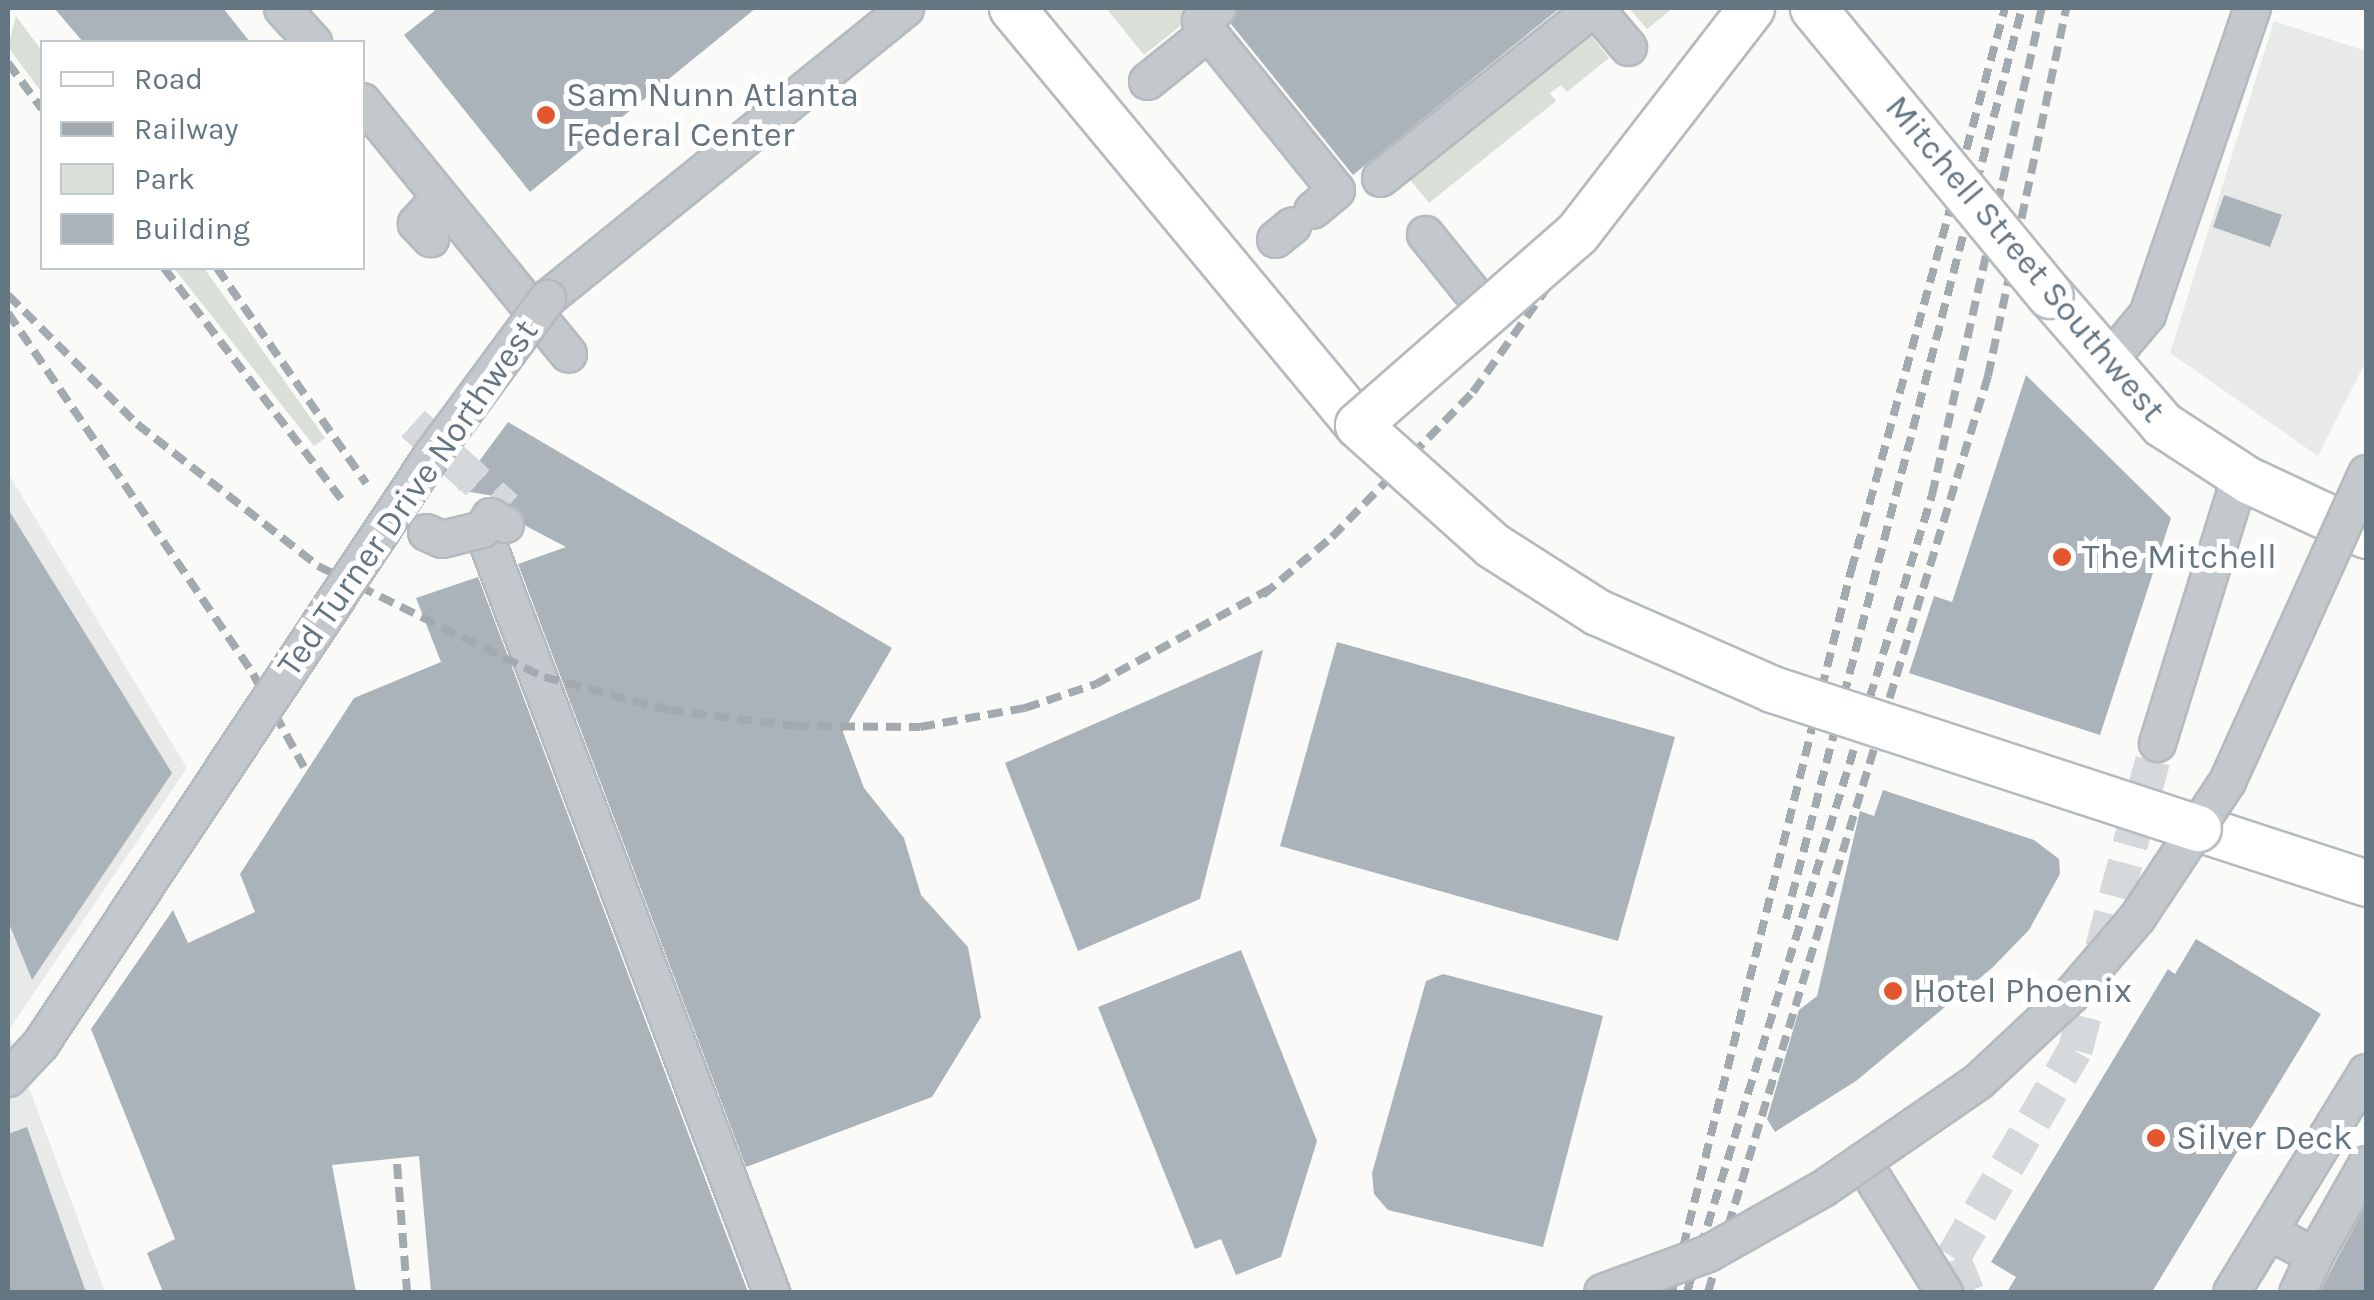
<!DOCTYPE html>
<html>
<head>
<meta charset="utf-8">
<style>
	body { margin:0 }
	#map { position:relative; width:2374px; height:1300px; overflow:hidden; background:#fafaf8; font-family:Karla,sans-serif }
	div>[style] { position:absolute }
	.built>* { inset:0; background:#e8e9e9 }
	.green>* { inset:0; background:#dadfd7 }
	.building>* { inset:0; background:#aab3b9 }
	.minor-tunnel>* { height:35px; margin-top:-17.5px; transform-origin:0; background:repeating-linear-gradient(90deg,#d5d9db 0 35px,transparent 0 53px) }
	.roads { filter:drop-shadow(2px 0 #b5babe) drop-shadow(-2px 0 #b5babe) drop-shadow(0 2px #b5babe) drop-shadow(0 -2px #b5babe) }
	.minor>* { height:35px; margin:-17.5px; padding:0 17.5px; transform-origin:17.5px; border-radius:17.5px; background:#c3c8cc }
	.major>* { height:45px; margin:-22.5px; padding:0 22.5px; transform-origin:22.5px; border-radius:22.5px; background:#fff }
	.rail>* { height:8px; margin-top:-4px; transform-origin:0; background:repeating-linear-gradient(90deg,#a2aab0 0 15px,transparent 0 23px) }
	.bridges { filter:drop-shadow(2px 0 #b5babe) drop-shadow(-2px 0 #b5babe) drop-shadow(0 2px #b5babe) drop-shadow(0 -2px #b5babe) }
	.minor-bridge>* { height:35px; margin:-17.5px; padding:0 17.5px; transform-origin:17.5px; border-radius:17.5px; background:#c3c8cc }
	.major-bridge>* { height:45px; margin:-22.5px; padding:0 22.5px; transform-origin:22.5px; border-radius:22.5px; background:#fff }
	.dots>* { width:28px; height:28px; translate:-50% -50%; box-sizing:border-box; border:5px solid #fff; border-radius:50% }
	span { translate:-50% -50%; white-space:nowrap; text-align:center; line-height:1.15; -webkit-text-stroke:10px #fff; paint-order:stroke }
	.poi-label { font-size:35px; color:#657683 }
	.left { translate:0 -50%; text-align:left }
	.street-label { font-size:35px; color:#657683 }
	.frame { position:absolute; inset:0; border:10px solid #657683; pointer-events:none }
	.legend { position:absolute; left:40px; top:40px; width:325px; height:230px; box-sizing:border-box; background:#fff; border:2px solid #c1c8cd; margin:0; padding:12px 18px; list-style:none; font-size:30px; color:#657683 }
	.legend li { display:flex; align-items:center; gap:20px; height:50px }
	.legend b { width:50px; border:2px solid #c1c8cd }
</style>
</head>
<body>
<div id="map">
	<div class="built">
		<i style="clip-path:polygon(2274px 21px,2366px 51px,2366px 361px,2318px 456px,2170px 353px)"></i>
		<i style="clip-path:polygon(8px 473px,187px 768px,8px 1031px,105px 1292px,8px 1292px)"></i>
	</div>
	<div class="green">
		<i style="clip-path:polygon(1106px 8px,1203px 8px,1144px 55px)"></i>
		<i style="clip-path:polygon(1629px 8px,1673px 8px,1647px 29px)"></i>
		<i style="clip-path:polygon(16px 16px,42px 51px,42px 93px,8px 47px)"></i>
		<i style="clip-path:polygon(1584px 27px,1609px 58px,1567px 92px,1561px 85px,1550px 93px,1556px 101px,1429px 203px,1403px 171px)"></i>
		<i style="clip-path:polygon(174px 268px,204px 268px,325px 438px,314px 446px)"></i>
	</div>
	<div class="building">
		<i style="clip-path:polygon(54px 8px,223px 8px,250px 42px,83px 42px)"></i>
		<i style="clip-path:polygon(438px 8px,756px 8px,530px 192px,404px 35px)"></i>
		<i style="clip-path:polygon(1238px 8px,1560px 8px,1353px 175px,1231px 24px)"></i>
		<i style="clip-path:polygon(2224px 195px,2282px 215px,2270px 247px,2213px 227px)"></i>
		<i style="clip-path:polygon(2026px 375px,2171px 518px,2100px 735px,1909px 673px,1934px 596px,1952px 602px)"></i>
		<i style="clip-path:polygon(508px 422px,892px 648px,843px 732px,864px 788px,904px 838px,921px 895px,968px 947px,981px 1017px,932px 1097px,746px 1167px,518px 564px,566px 547px,526px 526px,500px 497px,458px 490px)"></i>
		<i style="clip-path:polygon(8px 509px,172px 773px,32px 980px,8px 921px)"></i>
		<i style="clip-path:polygon(478px 577px,748px 1292px,431px 1292px,419px 1156px,332px 1165px,356px 1292px,163px 1292px,147px 1253px,175px 1239px,91px 1029px,173px 910px,188px 943px,255px 912px,240px 874px,354px 698px,441px 662px,416px 598px)"></i>
		<i style="clip-path:polygon(1337px 642px,1675px 737px,1618px 941px,1280px 846px)"></i>
		<i style="clip-path:polygon(1263px 650px,1200px 899px,1078px 951px,1005px 763px)"></i>
		<i style="clip-path:polygon(1883px 790px,2034px 840px,2059px 859px,2060px 874px,2029px 930px,1992px 968px,1856px 1081px,1775px 1132px,1767px 1119px,1799px 1010px,1817px 996px,1860px 811px,1874px 816px)"></i>
		<i style="clip-path:polygon(2196px 939px,2321px 1014px,2152px 1292px,2007px 1292px,2016px 1277px,1991px 1262px,2168px 969px,2175px 974px)"></i>
		<i style="clip-path:polygon(1241px 950px,1317px 1141px,1281px 1257px,1236px 1275px,1221px 1239px,1195px 1249px,1098px 1007px)"></i>
		<i style="clip-path:polygon(1443px 974px,1603px 1016px,1543px 1247px,1388px 1210px,1374px 1194px,1372px 1173px,1426px 981px)"></i>
		<i style="clip-path:polygon(27px 1127px,86px 1292px,8px 1292px,8px 1134px)"></i>
		<i style="clip-path:polygon(2366px 1206px,2366px 1292px,2320px 1292px,2333px 1266px)"></i>
	</div>
	<div class="minor-tunnel">
		<i style="left:413px;top:423px;width:126px;rotate:42.4deg"></i>
		<i style="left:506px;top:508px;width:26px;rotate:121deg"></i>
		<i style="left:493px;top:530px;width:8px;rotate:30deg"></i>
		<i style="left:1967px;top:1292px;width:38px;rotate:-112deg"></i>
		<i style="left:1953px;top:1257px;width:240px;rotate:-59.5deg"></i>
		<i style="left:2075px;top:1050px;width:318px;rotate:-75deg"></i>
	</div>
	<div class="roads">
		<div class="minor">
			<i style="left:282px;top:8px;width:46px;rotate:47.6deg"></i>
			<i style="left:1595px;top:8px;width:51px;rotate:49.8deg"></i>
			<i style="left:1208px;top:32px;width:203px;rotate:51deg"></i>
			<i style="left:1336px;top:190px;width:31px;rotate:140deg"></i>
			<i style="left:1147px;top:81px;width:78px;rotate:-38.8deg"></i>
			<i style="left:1208px;top:32px;width:14px;rotate:-126deg"></i>
			<i style="left:1200px;top:21px;width:21px;rotate:-37deg"></i>
			<i style="left:362px;top:101px;width:326px;rotate:50.8deg"></i>
			<i style="left:1380px;top:178px;width:273px;rotate:-38.6deg"></i>
			<i style="left:428px;top:210px;width:18px;rotate:133deg"></i>
			<i style="left:416px;top:223px;width:21px;rotate:47deg"></i>
			<i style="left:1425px;top:234px;width:72px;rotate:51.2deg"></i>
			<i style="left:1275px;top:239px;width:22px;rotate:-39deg"></i>
			<i style="left:547px;top:298px;width:461px;rotate:-39deg"></i>
			<i style="left:2106px;top:363px;width:64px;rotate:-50.1deg"></i>
			<i style="left:2147px;top:314px;width:324px;rotate:-71.1deg"></i>
			<i style="left:482px;top:529px;width:816px;rotate:69.25deg"></i>
			<i style="left:2157px;top:743px;width:281px;rotate:-72.8deg"></i>
			<i style="left:1862px;top:1161px;width:155px;rotate:58deg"></i>
			<i style="left:2269px;top:1231px;width:51px;rotate:29.1deg"></i>
			<i style="left:2314px;top:1256px;width:40px;rotate:115deg"></i>
			<i style="left:2314px;top:1256px;width:106px;rotate:-60.5deg"></i>
			<i style="left:2231px;top:1292px;width:258px;rotate:-58.5deg"></i>
		</div>
		<div class="major">
			<i style="left:1012px;top:8px;width:542px;rotate:50.32deg"></i>
			<i style="left:2050px;top:295px;width:171px;rotate:49deg"></i>
			<i style="left:2162px;top:424px;width:103px;rotate:33.1deg"></i>
			<i style="left:2248px;top:480px;width:130px;rotate:25deg"></i>
			<i style="left:2198px;top:828px;width:177px;rotate:18.1deg"></i>
		</div>
	</div>
	<div class="rail">
		<i style="left:8px;top:63px;width:57px;rotate:53.5deg"></i>
		<i style="left:164px;top:268px;width:291px;rotate:52.5deg"></i>
		<i style="left:217px;top:268px;width:262px;rotate:55.3deg"></i>
		<i style="left:8px;top:295px;width:182px;rotate:45deg"></i>
		<i style="left:137px;top:424px;width:230px;rotate:38.1deg"></i>
		<i style="left:318px;top:566px;width:252px;rotate:26.2deg"></i>
		<i style="left:544px;top:677px;width:129px;rotate:14.8deg"></i>
		<i style="left:669px;top:710px;width:126px;rotate:7.3deg"></i>
		<i style="left:794px;top:726px;width:126px;rotate:0.5deg"></i>
		<i style="left:920px;top:727px;width:107px;rotate:-10.3deg"></i>
		<i style="left:1025px;top:708px;width:75px;rotate:-18.7deg"></i>
		<i style="left:1096px;top:684px;width:200px;rotate:-28.7deg"></i>
		<i style="left:8px;top:313px;width:436px;rotate:55.8deg"></i>
		<i style="left:253px;top:674px;width:106px;rotate:61.3deg"></i>
		<i style="left:1263px;top:595px;width:90px;rotate:-40deg"></i>
		<i style="left:1332px;top:537px;width:202px;rotate:-45.8deg"></i>
		<i style="left:1473px;top:392px;width:472px;rotate:-54.5deg"></i>
		<i style="left:1786px;top:919px;width:941px;rotate:-75.48deg"></i>
		<i style="left:397px;top:1164px;width:128px;rotate:85.5deg"></i>
		<i style="left:1672px;top:1292px;width:743px;rotate:-76.06deg"></i>
		<i style="left:1851px;top:571px;width:584px;rotate:-74.7deg"></i>
		<i style="left:1687px;top:1292px;width:834px;rotate:-72.91deg"></i>
		<i style="left:1932px;top:495px;width:499px;rotate:-77.3deg"></i>
		<i style="left:1708px;top:1292px;width:958px;rotate:-73deg"></i>
		<i style="left:1988px;top:376px;width:376px;rotate:-78deg"></i>
	</div>
	<div class="bridges">
		<div class="minor-bridge">
			<i style="left:426px;top:532px;width:17px;rotate:24deg"></i>
			<i style="left:442px;top:539px;width:41px;rotate:-14deg"></i>
			<i style="left:482px;top:529px;width:15px;rotate:-58deg"></i>
			<i style="left:490px;top:516px;width:17px;rotate:28deg"></i>
			<i style="left:8px;top:1078px;width:47px;rotate:-46.7deg"></i>
			<i style="left:40px;top:1044px;width:708px;rotate:-56.4deg"></i>
			<i style="left:432px;top:454px;width:194px;rotate:-53.6deg"></i>
			<i style="left:1602px;top:1292px;width:113px;rotate:-20.2deg"></i>
			<i style="left:1708px;top:1253px;width:132px;rotate:-29.5deg"></i>
			<i style="left:1823px;top:1188px;width:188px;rotate:-34.6deg"></i>
			<i style="left:1978px;top:1081px;width:127px;rotate:-43.1deg"></i>
			<i style="left:2071px;top:994px;width:101px;rotate:-49.4deg"></i>
			<i style="left:2137px;top:917px;width:163px;rotate:-56.5deg"></i>
			<i style="left:2227px;top:781px;width:338px;rotate:-65.7deg"></i>
		</div>
		<div class="major-bridge">
			<i style="left:1751px;top:8px;width:284px;rotate:127.7deg"></i>
			<i style="left:1577px;top:233px;width:291px;rotate:138.8deg"></i>
			<i style="left:1358px;top:425px;width:180px;rotate:41.8deg"></i>
			<i style="left:1492px;top:545px;width:125px;rotate:32.5deg"></i>
			<i style="left:1597px;top:612px;width:191px;rotate:23.7deg"></i>
			<i style="left:1772px;top:689px;width:448px;rotate:18.1deg"></i>
			<i style="left:1813px;top:8px;width:372px;rotate:50.5deg"></i>
		</div>
	</div>
	<div class="dots">
		<i style="left:546px;top:115px;background:#e4572e"></i>
		<i style="left:2062px;top:557px;background:#e4572e"></i>
		<i style="left:1893px;top:991px;background:#e4572e"></i>
		<i style="left:2156px;top:1138px;background:#e4572e"></i>
	</div>
	<div class="poi-label">
		<span class="left" style="left:566px;top:115px">Sam Nunn Atlanta<br>Federal Center</span>
		<span class="left" style="left:2082px;top:557px">The Mitchell</span>
		<span class="left" style="left:1913px;top:991px">Hotel Phoenix</span>
		<span class="left" style="left:2176px;top:1138px">Silver Deck</span>
	</div>
	<div class="street-label">
		<span style="left:2025px;top:259px;rotate:50deg">Mitchell Street Southwest</span>
		<span style="left:408px;top:498px;rotate:-55deg">Ted Turner Drive Northwest</span>
	</div>
	<div class="frame"></div>
	<ul class="legend">
	<li><b style="height:12px;background:#fff"></b>Road</li>
	<li><b style="height:12px;background:#a2aab0"></b>Railway</li>
	<li><b style="height:28px;background:#dadfd7"></b>Park</li>
	<li><b style="height:28px;background:#aab3b9"></b>Building</li>
	</ul>
</div>
</body>
</html>
